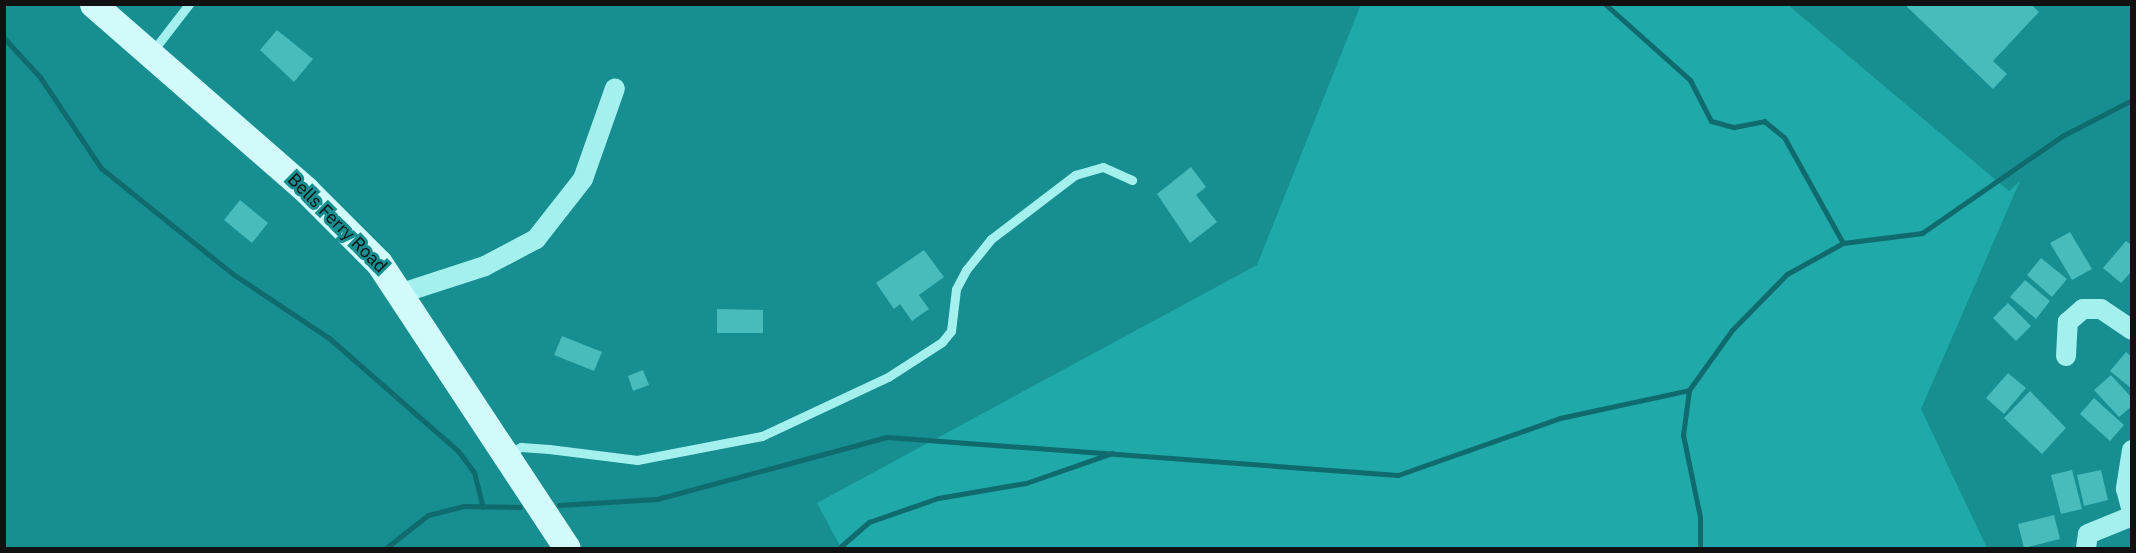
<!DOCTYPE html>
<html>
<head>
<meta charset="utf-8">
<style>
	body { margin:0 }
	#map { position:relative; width:2136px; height:553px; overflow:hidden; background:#178e90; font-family:"IBM Plex Sans",sans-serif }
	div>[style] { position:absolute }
	.green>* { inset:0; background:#1fa9a9 }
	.stream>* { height:5px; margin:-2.5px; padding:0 2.5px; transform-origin:2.5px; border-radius:2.5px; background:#0f6b6d }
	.building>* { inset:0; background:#48bbbb }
	.lane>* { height:9px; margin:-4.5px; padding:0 4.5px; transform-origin:4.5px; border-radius:4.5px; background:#a4f0ef }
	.street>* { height:20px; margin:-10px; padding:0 10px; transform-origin:10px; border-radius:10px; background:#a4f0ef }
	.secondary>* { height:27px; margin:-13.5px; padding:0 13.5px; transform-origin:13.5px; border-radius:13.5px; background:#d2fafb }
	span { translate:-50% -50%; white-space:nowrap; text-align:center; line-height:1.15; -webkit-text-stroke:6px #178e90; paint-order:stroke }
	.street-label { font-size:18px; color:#111 }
	.frame { position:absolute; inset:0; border:6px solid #111; pointer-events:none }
</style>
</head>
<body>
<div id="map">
	<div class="green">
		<i style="clip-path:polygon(1361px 4px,1788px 5px,2009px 191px,2020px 181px,1921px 409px,1987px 548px,841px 548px,817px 503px,1257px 265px)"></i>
	</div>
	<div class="stream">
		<i style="left:1605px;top:4px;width:114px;rotate:41.8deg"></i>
		<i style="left:1690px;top:80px;width:46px;rotate:62.9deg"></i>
		<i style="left:1711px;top:121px;width:24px;rotate:15deg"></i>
		<i style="left:1734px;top:127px;width:31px;rotate:-11deg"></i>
		<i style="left:1764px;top:121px;width:26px;rotate:39deg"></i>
		<i style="left:1784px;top:137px;width:121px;rotate:60.9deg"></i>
		<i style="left:4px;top:38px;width:53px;rotate:47.3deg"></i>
		<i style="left:40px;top:77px;width:110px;rotate:56.2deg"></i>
		<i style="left:101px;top:168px;width:169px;rotate:38.8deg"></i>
		<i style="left:233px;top:274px;width:115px;rotate:33.7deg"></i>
		<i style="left:329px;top:338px;width:171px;rotate:41.2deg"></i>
		<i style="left:458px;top:451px;width:26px;rotate:53deg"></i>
		<i style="left:474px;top:472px;width:36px;rotate:76deg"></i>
		<i style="left:559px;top:505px;width:98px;rotate:-3.5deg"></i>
		<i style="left:657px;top:499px;width:238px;rotate:-15.1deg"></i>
		<i style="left:887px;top:437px;width:512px;rotate:4.25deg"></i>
		<i style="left:1398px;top:475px;width:172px;rotate:-19.4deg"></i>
		<i style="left:1560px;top:418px;width:132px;rotate:-12.2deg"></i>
		<i style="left:386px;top:548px;width:53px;rotate:-38.2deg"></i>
		<i style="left:428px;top:515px;width:37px;rotate:-14deg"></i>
		<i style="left:464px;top:506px;width:56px;rotate:1deg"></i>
		<i style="left:839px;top:548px;width:40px;rotate:-41deg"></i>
		<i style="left:869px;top:522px;width:73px;rotate:-19.2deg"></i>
		<i style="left:938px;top:498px;width:89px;rotate:-9.7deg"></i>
		<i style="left:1026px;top:483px;width:91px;rotate:-19.2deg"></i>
		<i style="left:1700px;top:548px;width:31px;rotate:-90deg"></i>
		<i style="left:1700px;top:517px;width:84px;rotate:-101.7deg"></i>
		<i style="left:1683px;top:435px;width:45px;rotate:-82.4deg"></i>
		<i style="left:1689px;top:390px;width:74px;rotate:-54.4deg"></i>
		<i style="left:1732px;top:330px;width:78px;rotate:-45.5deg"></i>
		<i style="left:1787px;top:274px;width:64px;rotate:-29deg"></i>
		<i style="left:1843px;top:243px;width:80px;rotate:-7.2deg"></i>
		<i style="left:1922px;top:233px;width:170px;rotate:-34.7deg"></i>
		<i style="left:2062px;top:136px;width:79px;rotate:-27.2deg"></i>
	</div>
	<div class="building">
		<i style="clip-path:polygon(1904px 4px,2031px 4px,2039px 12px,1993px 61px,2007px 74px,1993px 89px)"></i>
		<i style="clip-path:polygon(277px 30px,313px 59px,294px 82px,260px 50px)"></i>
		<i style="clip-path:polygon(1191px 167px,1206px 187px,1196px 195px,1217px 222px,1190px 243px,1157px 194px)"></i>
		<i style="clip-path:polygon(240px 200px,268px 223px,252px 243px,224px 220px)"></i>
		<i style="clip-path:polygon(2070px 232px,2092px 269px,2072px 280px,2050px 243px)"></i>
		<i style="clip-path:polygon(2126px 241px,2132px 245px,2132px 271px,2121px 283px,2103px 268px)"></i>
		<i style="clip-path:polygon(924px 250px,944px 277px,919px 295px,929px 309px,912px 321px,900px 304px,894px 309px,876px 283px)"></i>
		<i style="clip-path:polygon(2041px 258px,2067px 279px,2052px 297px,2027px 275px)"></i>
		<i style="clip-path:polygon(2025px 280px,2050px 301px,2036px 319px,2010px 297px)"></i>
		<i style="clip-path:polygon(2008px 303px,2031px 326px,2016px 341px,1993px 318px)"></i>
		<i style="clip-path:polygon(717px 309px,763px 310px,763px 333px,717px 333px)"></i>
		<i style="clip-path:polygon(562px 336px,602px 352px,594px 371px,554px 355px)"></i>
		<i style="clip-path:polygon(2126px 352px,2132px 357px,2132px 389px,2110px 371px)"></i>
		<i style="clip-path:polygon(643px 370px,649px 385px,633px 391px,628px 376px)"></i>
		<i style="clip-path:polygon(2008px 373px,2026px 388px,2004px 414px,1986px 398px)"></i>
		<i style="clip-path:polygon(2111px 375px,2132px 398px,2132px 406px,2119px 417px,2094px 390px)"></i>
		<i style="clip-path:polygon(2030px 391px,2066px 428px,2042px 454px,2004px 418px)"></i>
		<i style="clip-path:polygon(2094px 398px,2124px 425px,2110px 441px,2080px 414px)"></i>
		<i style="clip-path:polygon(2072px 470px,2082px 509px,2061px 514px,2051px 475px)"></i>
		<i style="clip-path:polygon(2101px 470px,2108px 500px,2084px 506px,2077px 475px)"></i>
		<i style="clip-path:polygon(2054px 515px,2060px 539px,2024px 548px,2018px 524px)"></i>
	</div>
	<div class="lane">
		<i style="left:152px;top:52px;width:61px;rotate:-52.4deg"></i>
		<i style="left:507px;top:454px;width:16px;rotate:-27deg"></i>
		<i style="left:521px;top:447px;width:28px;rotate:4deg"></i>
		<i style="left:549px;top:449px;width:89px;rotate:7.1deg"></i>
		<i style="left:637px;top:460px;width:127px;rotate:-10.9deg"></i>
		<i style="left:762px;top:436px;width:139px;rotate:-25.1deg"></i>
		<i style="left:888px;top:377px;width:64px;rotate:-32.9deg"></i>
		<i style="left:942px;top:342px;width:14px;rotate:-51deg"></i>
		<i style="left:951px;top:331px;width:42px;rotate:-83.2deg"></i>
		<i style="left:956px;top:289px;width:21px;rotate:-62deg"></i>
		<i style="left:966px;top:270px;width:40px;rotate:-51deg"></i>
		<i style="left:991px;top:239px;width:106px;rotate:-37.3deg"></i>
		<i style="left:1075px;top:175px;width:29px;rotate:-16deg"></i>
		<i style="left:1103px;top:167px;width:32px;rotate:24deg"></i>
	</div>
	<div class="street">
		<i style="left:402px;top:293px;width:87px;rotate:-18deg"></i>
		<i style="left:485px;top:266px;width:58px;rotate:-27.9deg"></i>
		<i style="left:536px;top:239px;width:76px;rotate:-51.9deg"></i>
		<i style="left:583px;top:179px;width:96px;rotate:-70.6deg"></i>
		<i style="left:2066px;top:356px;width:34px;rotate:-87deg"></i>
		<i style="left:2068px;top:322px;width:20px;rotate:-41deg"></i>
		<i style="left:2083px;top:309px;width:18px"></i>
		<i style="left:2101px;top:309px;width:37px;rotate:34deg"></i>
		<i style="left:2132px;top:450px;width:39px;rotate:99deg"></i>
		<i style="left:2126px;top:489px;width:23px;rotate:75deg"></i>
		<i style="left:2086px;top:548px;width:14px;rotate:-82deg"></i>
		<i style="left:2088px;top:534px;width:48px;rotate:-22.2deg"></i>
	</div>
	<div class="secondary">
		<i style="left:93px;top:4px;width:283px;rotate:41.1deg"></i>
		<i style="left:306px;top:190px;width:103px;rotate:45deg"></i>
		<i style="left:379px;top:263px;width:341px;rotate:56.6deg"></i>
	</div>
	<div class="street-label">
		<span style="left:337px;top:223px;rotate:45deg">Bells Ferry Road</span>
	</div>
	<div class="frame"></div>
</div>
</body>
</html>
